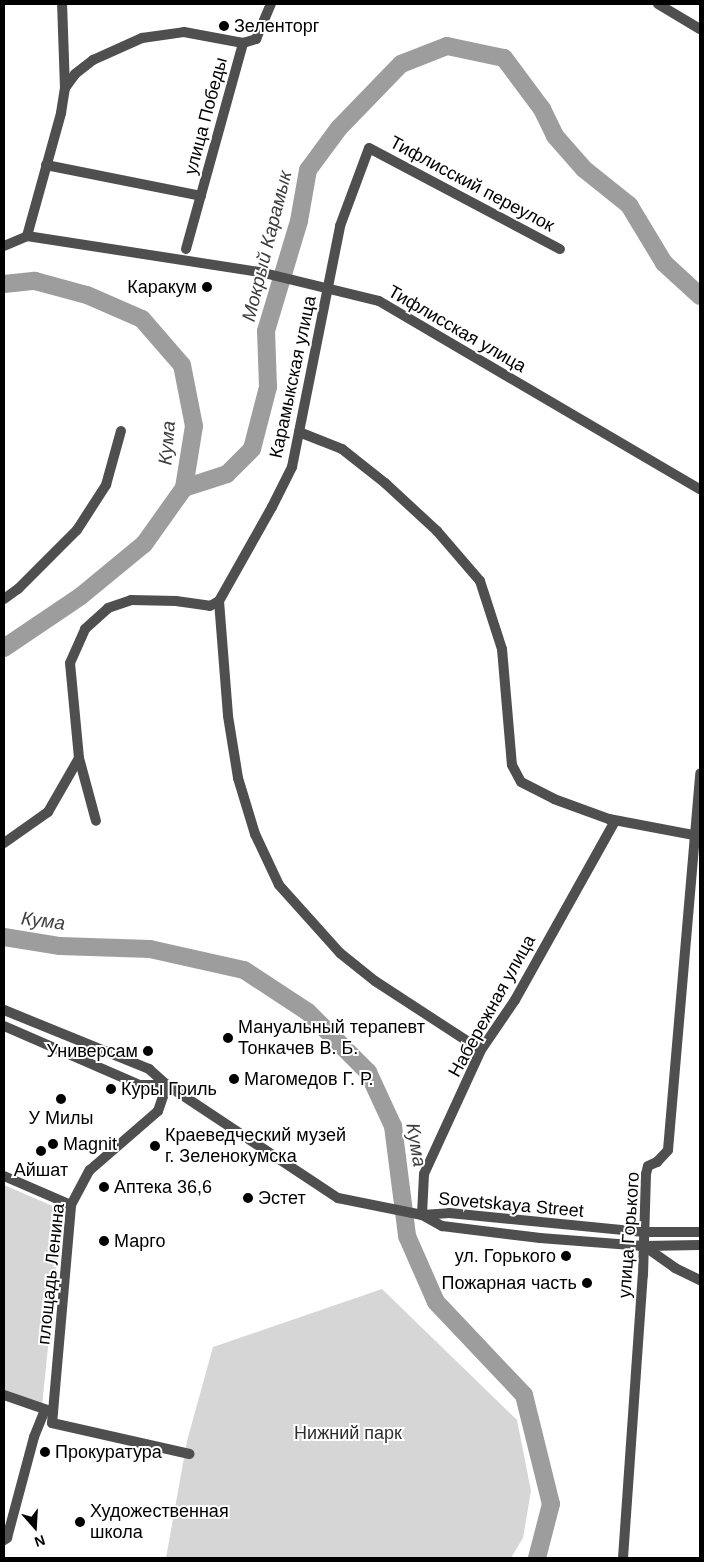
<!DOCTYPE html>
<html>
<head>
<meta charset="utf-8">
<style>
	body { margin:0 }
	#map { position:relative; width:704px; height:1562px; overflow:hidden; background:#fff; font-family:Helvetica,sans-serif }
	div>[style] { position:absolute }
	.green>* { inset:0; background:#d6d6d6 }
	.river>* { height:18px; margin:-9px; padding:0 9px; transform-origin:9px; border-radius:9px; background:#9d9d9d }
	.minor>* { height:10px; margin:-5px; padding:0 5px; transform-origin:5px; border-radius:5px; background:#4f4f4f }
	.dots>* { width:14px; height:14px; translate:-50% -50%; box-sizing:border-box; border:2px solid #fff; border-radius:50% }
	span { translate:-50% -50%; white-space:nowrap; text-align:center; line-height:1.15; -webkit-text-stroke:4px #fff; paint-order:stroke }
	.poi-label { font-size:18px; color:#000 }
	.left { translate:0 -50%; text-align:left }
	.right { translate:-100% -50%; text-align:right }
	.street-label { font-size:18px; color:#000 }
	.park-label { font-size:18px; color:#2d2d2d }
	.water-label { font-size:19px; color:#3e3e3e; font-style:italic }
	.frame { position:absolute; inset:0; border:5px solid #000; pointer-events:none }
	.north { position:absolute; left:10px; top:1502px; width:50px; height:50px; -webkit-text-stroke:4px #fff; paint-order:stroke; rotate:161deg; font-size:14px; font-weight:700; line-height:20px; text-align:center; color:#000 }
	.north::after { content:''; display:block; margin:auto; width:18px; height:22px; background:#000; clip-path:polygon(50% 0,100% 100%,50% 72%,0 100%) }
</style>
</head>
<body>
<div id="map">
	<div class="green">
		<i style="clip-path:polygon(4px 1185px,62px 1210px,42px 1406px,4px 1393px)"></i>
		<i style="clip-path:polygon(382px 1289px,517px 1420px,531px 1491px,523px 1538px,511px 1558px,166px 1558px,187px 1441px,213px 1347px)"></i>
	</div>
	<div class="river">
		<i style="left:4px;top:284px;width:31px;rotate:-6deg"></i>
		<i style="left:35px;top:281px;width:54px;rotate:15.1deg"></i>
		<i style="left:87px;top:295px;width:60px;rotate:23.6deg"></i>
		<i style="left:142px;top:319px;width:61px;rotate:49deg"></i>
		<i style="left:182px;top:365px;width:62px;rotate:78.9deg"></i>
		<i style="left:194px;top:426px;width:63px;rotate:99.2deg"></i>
		<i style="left:184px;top:488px;width:69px;rotate:125.5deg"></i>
		<i style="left:144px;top:544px;width:82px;rotate:140.5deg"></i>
		<i style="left:81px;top:596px;width:93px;rotate:146deg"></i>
		<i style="left:184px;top:488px;width:45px;rotate:-18deg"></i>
		<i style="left:227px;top:474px;width:35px;rotate:-45deg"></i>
		<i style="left:252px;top:449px;width:64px;rotate:-75.5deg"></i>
		<i style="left:268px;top:387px;width:56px;rotate:-92deg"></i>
		<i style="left:266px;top:331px;width:115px;rotate:-73.3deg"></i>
		<i style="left:299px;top:221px;width:52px;rotate:-80deg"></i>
		<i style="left:308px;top:170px;width:52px;rotate:-53.6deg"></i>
		<i style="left:339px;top:128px;width:89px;rotate:-45.9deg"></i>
		<i style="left:401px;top:64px;width:49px;rotate:-21.4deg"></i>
		<i style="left:447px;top:46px;width:58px;rotate:11.9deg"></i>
		<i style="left:504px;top:58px;width:64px;rotate:53.3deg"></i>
		<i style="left:542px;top:109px;width:30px;rotate:64deg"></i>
		<i style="left:555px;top:136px;width:44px;rotate:48.7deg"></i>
		<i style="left:584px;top:169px;width:58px;rotate:38.7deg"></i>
		<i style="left:629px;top:205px;width:68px;rotate:58.9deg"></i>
		<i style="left:664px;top:263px;width:49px;rotate:42.5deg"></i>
		<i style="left:4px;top:937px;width:57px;rotate:9.1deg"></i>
		<i style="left:60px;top:946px;width:90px;rotate:1.9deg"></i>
		<i style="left:150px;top:949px;width:96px;rotate:12.6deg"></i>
		<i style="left:244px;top:970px;width:77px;rotate:33.3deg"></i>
		<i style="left:308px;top:1012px;width:85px;rotate:45deg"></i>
		<i style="left:368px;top:1072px;width:60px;rotate:65.2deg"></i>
		<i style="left:393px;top:1126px;width:111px;rotate:82.7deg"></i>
		<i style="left:407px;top:1236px;width:72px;rotate:66.3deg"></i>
		<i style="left:436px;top:1302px;width:128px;rotate:46.6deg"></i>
		<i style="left:524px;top:1395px;width:112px;rotate:76.1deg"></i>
		<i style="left:551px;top:1504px;width:56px;rotate:104.5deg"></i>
	</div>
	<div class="minor">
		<i style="left:658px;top:4px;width:49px;rotate:30.8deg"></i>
		<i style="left:65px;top:88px;width:17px;rotate:-54deg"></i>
		<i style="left:75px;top:74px;width:23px;rotate:-38deg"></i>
		<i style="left:93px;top:60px;width:54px;rotate:-24.2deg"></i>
		<i style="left:142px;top:38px;width:42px;rotate:-8.1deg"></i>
		<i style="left:184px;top:32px;width:60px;rotate:10.6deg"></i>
		<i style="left:243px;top:43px;width:14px;rotate:-17deg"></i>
		<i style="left:256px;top:39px;width:38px;rotate:-67deg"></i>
		<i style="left:46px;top:165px;width:158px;rotate:11.3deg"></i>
		<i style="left:27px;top:236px;width:236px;rotate:8.8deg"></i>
		<i style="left:260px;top:272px;width:122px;rotate:13.7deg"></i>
		<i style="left:379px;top:301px;width:372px;rotate:30.4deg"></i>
		<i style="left:27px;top:236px;width:128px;rotate:-74.5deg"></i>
		<i style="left:61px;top:113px;width:25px;rotate:-81deg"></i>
		<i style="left:65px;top:88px;width:84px;rotate:-92deg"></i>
		<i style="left:4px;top:246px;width:25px;rotate:-23deg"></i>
		<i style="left:186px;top:249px;width:214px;rotate:-74.5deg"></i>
		<i style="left:299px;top:432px;width:46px;rotate:21.6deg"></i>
		<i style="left:342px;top:449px;width:55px;rotate:38.3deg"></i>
		<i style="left:385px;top:483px;width:71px;rotate:42.7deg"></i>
		<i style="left:437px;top:531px;width:66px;rotate:49.3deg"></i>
		<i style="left:480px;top:581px;width:71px;rotate:72.1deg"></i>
		<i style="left:502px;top:649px;width:116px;rotate:85.1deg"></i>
		<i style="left:512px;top:765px;width:19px;rotate:62deg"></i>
		<i style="left:521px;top:782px;width:37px;rotate:27deg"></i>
		<i style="left:554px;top:799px;width:59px;rotate:20deg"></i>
		<i style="left:609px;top:819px;width:92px;rotate:10.7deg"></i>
		<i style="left:4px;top:599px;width:17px;rotate:-36deg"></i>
		<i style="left:18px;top:589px;width:83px;rotate:-45deg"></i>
		<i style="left:77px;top:530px;width:54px;rotate:-57.2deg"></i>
		<i style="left:106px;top:485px;width:56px;rotate:-74.5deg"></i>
		<i style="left:219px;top:601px;width:115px;rotate:85.5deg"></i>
		<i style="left:228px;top:716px;width:63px;rotate:80.8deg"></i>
		<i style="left:238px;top:778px;width:59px;rotate:73.1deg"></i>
		<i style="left:255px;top:834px;width:56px;rotate:64.8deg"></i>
		<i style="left:279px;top:885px;width:91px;rotate:48.1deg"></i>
		<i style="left:340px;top:953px;width:45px;rotate:38.7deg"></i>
		<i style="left:375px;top:981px;width:126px;rotate:33.1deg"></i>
		<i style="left:79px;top:758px;width:65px;rotate:74.9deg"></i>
		<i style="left:4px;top:843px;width:54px;rotate:-35.2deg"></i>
		<i style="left:48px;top:812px;width:62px;rotate:-60.1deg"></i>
		<i style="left:79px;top:758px;width:95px;rotate:-95.4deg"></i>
		<i style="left:70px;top:663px;width:37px;rotate:-66deg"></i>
		<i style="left:85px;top:629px;width:31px;rotate:-42deg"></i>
		<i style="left:108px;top:608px;width:24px;rotate:-19deg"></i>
		<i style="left:131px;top:600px;width:45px;rotate:1.3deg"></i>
		<i style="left:176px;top:601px;width:34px;rotate:8deg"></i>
		<i style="left:210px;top:606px;width:10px;rotate:-29deg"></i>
		<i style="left:219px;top:601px;width:108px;rotate:-60.6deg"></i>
		<i style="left:272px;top:507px;width:45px;rotate:-63.4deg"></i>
		<i style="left:292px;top:467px;width:246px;rotate:-78.7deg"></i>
		<i style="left:340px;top:226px;width:83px;rotate:-69.6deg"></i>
		<i style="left:369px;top:148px;width:216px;rotate:27.9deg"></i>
		<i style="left:4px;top:1010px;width:157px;rotate:22.1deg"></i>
		<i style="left:149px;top:1069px;width:24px;rotate:42deg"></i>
		<i style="left:167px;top:1085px;width:205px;rotate:33.5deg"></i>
		<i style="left:338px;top:1198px;width:86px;rotate:11.4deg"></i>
		<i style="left:422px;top:1215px;width:27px;rotate:-4deg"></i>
		<i style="left:449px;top:1213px;width:196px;rotate:5.6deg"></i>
		<i style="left:644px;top:1232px;width:56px"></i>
		<i style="left:4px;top:1026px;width:148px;rotate:23.5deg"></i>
		<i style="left:140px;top:1085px;width:27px"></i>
		<i style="left:4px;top:1176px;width:73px;rotate:23.4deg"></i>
		<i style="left:422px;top:1215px;width:41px;rotate:-87.2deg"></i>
		<i style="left:424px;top:1174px;width:136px;rotate:-65.3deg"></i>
		<i style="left:481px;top:1050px;width:60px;rotate:-55.8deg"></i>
		<i style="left:515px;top:1000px;width:205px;rotate:-60.8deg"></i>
		<i style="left:422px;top:1215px;width:23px;rotate:29deg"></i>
		<i style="left:442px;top:1226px;width:99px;rotate:7deg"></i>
		<i style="left:540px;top:1238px;width:104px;rotate:4.4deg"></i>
		<i style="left:644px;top:1246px;width:56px;rotate:-1deg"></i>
		<i style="left:644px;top:1246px;width:38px;rotate:35deg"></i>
		<i style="left:675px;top:1268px;width:28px;rotate:26deg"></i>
		<i style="left:4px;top:1395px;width:52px;rotate:19.1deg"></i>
		<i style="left:53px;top:1412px;width:11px;rotate:95deg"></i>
		<i style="left:52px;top:1423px;width:141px;rotate:12.7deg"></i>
		<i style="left:53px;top:1412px;width:208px;rotate:-85deg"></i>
		<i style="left:71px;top:1205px;width:40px;rotate:-62deg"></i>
		<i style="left:90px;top:1170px;width:90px;rotate:-40.9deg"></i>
		<i style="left:158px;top:1111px;width:28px;rotate:-71deg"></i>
		<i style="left:4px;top:1540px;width:4px;rotate:-34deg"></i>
		<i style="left:7px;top:1538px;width:105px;rotate:-75deg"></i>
		<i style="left:34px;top:1437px;width:29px;rotate:-68deg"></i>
		<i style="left:623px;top:1558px;width:284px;rotate:-86deg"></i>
		<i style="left:643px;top:1275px;width:101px;rotate:-88.3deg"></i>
		<i style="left:646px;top:1174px;width:8px;rotate:-76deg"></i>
		<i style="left:648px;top:1166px;width:10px;rotate:-24deg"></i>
		<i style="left:657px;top:1162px;width:16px;rotate:-47deg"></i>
		<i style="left:668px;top:1150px;width:378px;rotate:-85.1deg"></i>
	</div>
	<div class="dots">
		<i style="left:224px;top:26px;background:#000"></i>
		<i style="left:207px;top:287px;background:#000"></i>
		<i style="left:228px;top:1038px;background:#000"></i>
		<i style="left:148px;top:1051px;background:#000"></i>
		<i style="left:234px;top:1079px;background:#000"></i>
		<i style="left:111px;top:1089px;background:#000"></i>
		<i style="left:61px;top:1099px;background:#000"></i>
		<i style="left:53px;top:1144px;background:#000"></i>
		<i style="left:155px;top:1146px;background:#000"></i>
		<i style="left:41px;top:1151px;background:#000"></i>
		<i style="left:104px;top:1187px;background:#000"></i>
		<i style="left:248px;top:1198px;background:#000"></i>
		<i style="left:104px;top:1241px;background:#000"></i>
		<i style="left:566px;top:1256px;background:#000"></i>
		<i style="left:587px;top:1283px;background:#000"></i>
		<i style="left:45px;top:1452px;background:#000"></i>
		<i style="left:80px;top:1522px;background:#000"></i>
	</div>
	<div class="poi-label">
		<span class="left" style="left:234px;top:26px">Зеленторг</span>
		<span class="right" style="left:197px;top:287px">Каракум</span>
		<span class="left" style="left:238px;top:1038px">Мануальный терапевт<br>Тонкачев В. Б.</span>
		<span class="right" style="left:138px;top:1051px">Универсам</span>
		<span class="left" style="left:244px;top:1079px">Магомедов Г. Р.</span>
		<span class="left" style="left:121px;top:1089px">Куры Гриль</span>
		<span style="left:61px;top:1118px">У Милы</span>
		<span class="left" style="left:165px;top:1146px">Краеведческий музей<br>г. Зеленокумска</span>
		<span class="left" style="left:63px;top:1144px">Magnit</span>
		<span style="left:41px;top:1170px">Айшат</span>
		<span class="left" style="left:114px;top:1187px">Аптека 36,6</span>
		<span class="left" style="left:258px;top:1198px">Эстет</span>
		<span class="left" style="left:114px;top:1241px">Марго</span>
		<span class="right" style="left:556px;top:1256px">ул. Горького</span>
		<span class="right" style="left:577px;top:1283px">Пожарная часть</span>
		<span class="left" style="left:55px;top:1452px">Прокуратура</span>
		<span class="left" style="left:90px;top:1522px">Художественная<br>школа</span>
	</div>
	<div class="street-label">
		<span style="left:206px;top:116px;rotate:-75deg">улица Победы</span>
		<span style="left:472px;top:184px;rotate:28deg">Тифлисский переулок</span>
		<span style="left:457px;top:329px;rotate:30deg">Тифлисская улица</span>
		<span style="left:293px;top:377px;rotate:-78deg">Карамыкская улица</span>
		<span style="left:492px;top:1006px;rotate:-61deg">Набережная улица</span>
		<span style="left:511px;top:1205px;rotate:5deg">Sovetskaya Street</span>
		<span style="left:629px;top:1235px;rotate:-86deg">улица Горького</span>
		<span style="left:51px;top:1274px;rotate:-84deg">площадь Ленина</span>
	</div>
	<div class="park-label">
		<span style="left:348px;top:1433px">Нижний парк</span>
	</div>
	<div class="water-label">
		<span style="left:267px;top:246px;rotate:-76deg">Мокрый Карамык</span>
		<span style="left:167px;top:443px;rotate:-85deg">Кума</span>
		<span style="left:43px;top:921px;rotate:7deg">Кума</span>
		<span style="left:416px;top:1145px;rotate:80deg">Кума</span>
	</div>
	<div class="frame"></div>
	<div class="north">N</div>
</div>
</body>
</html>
